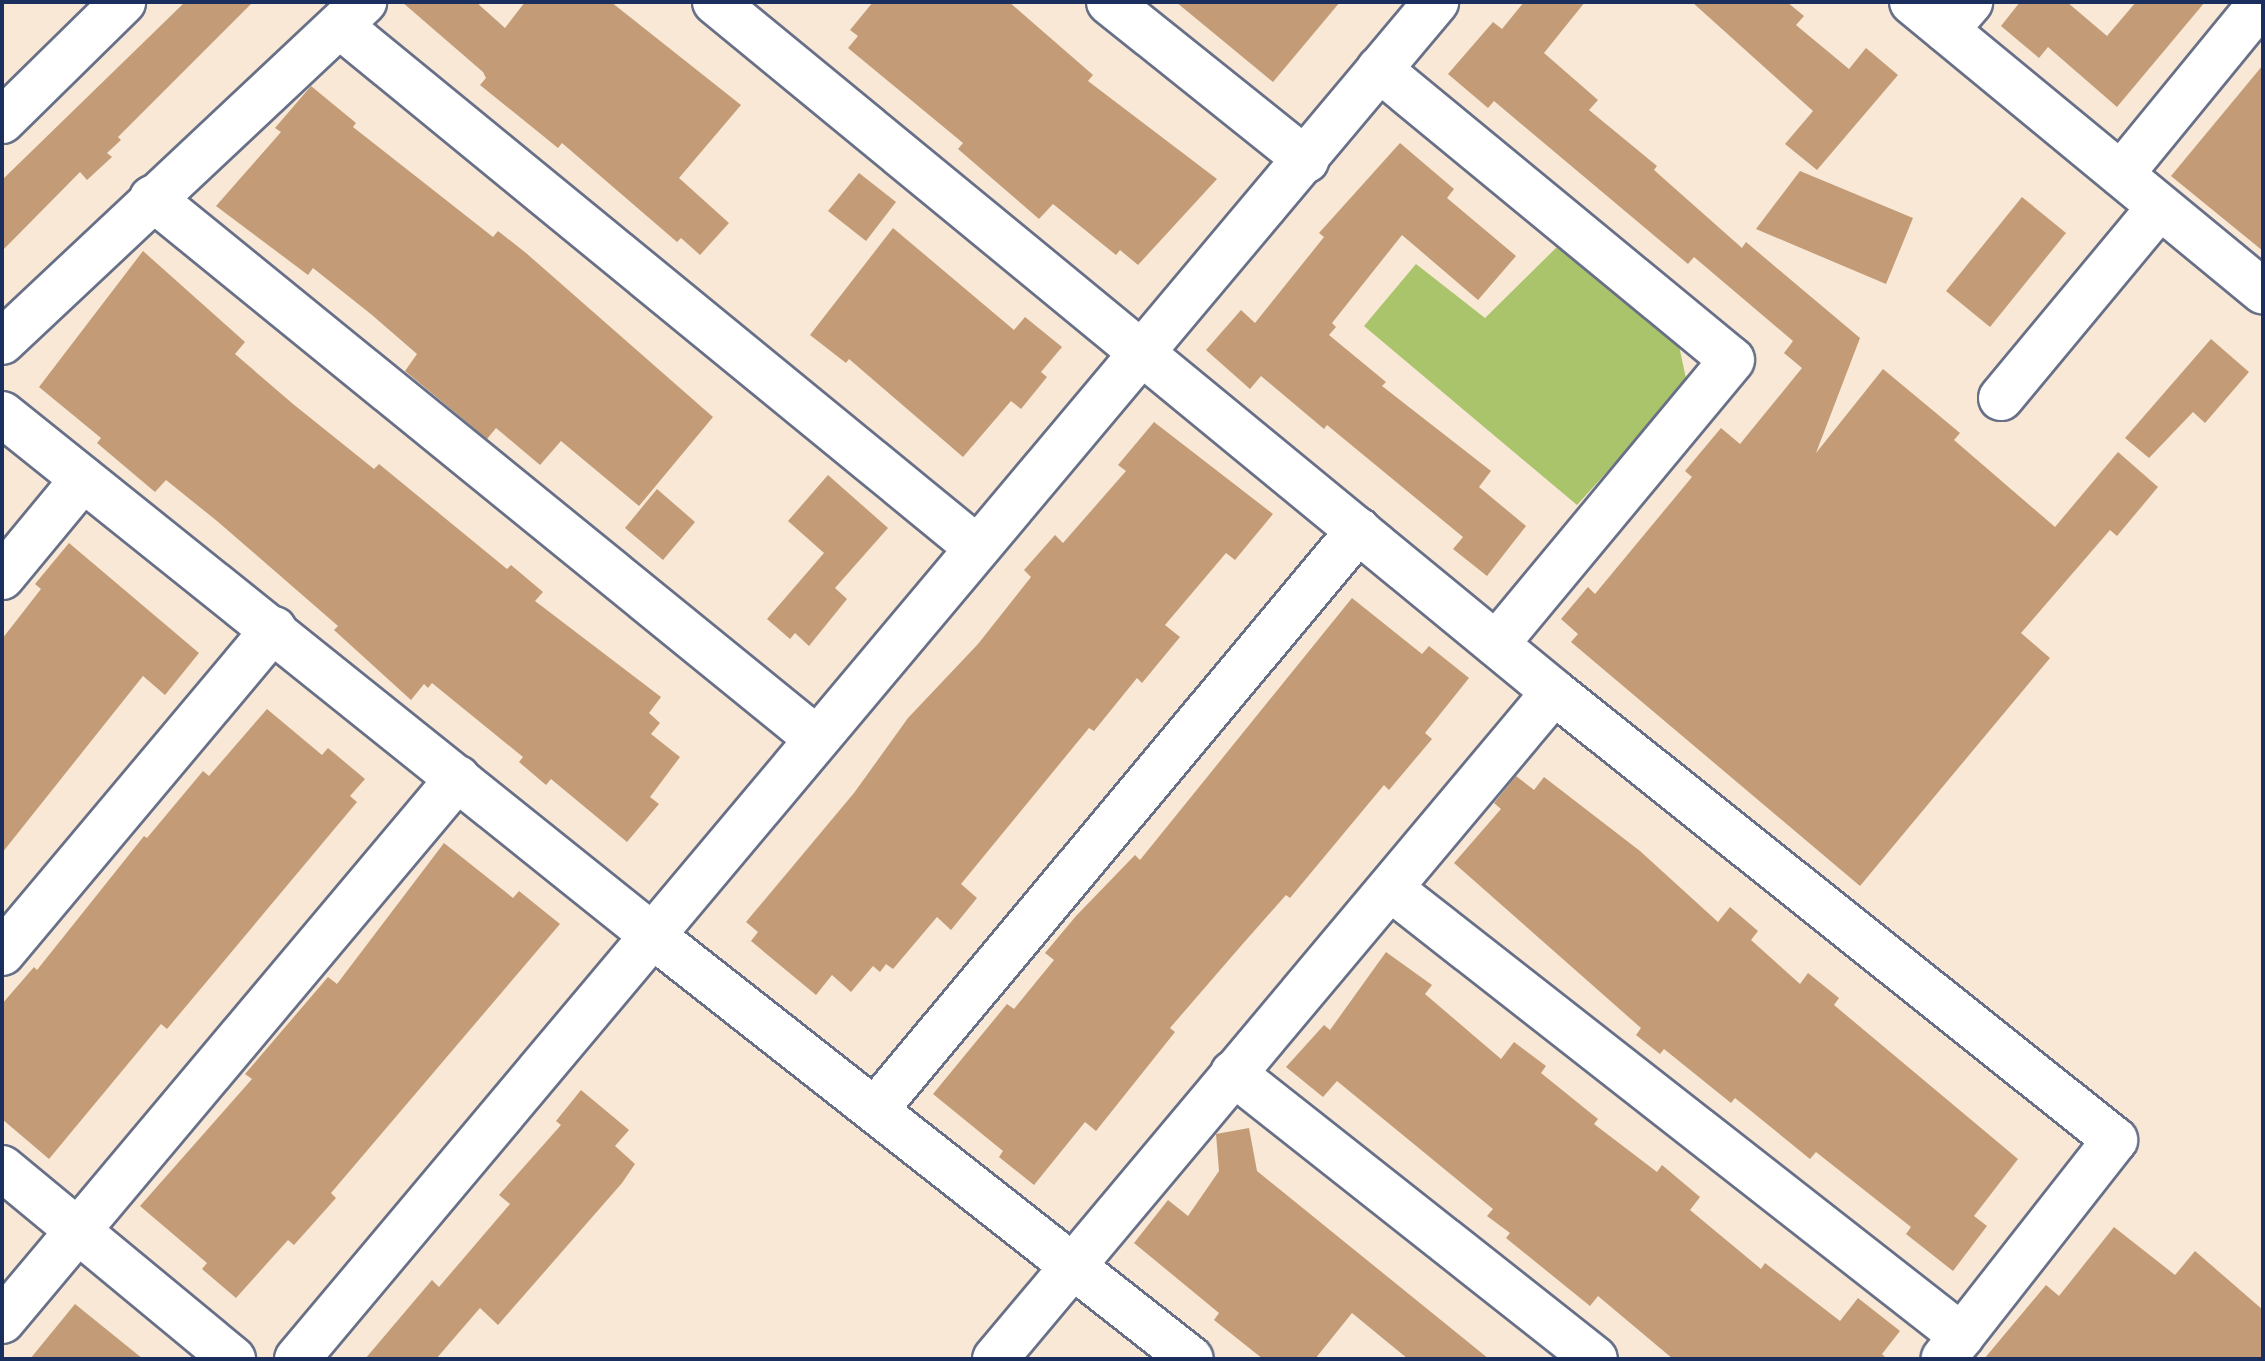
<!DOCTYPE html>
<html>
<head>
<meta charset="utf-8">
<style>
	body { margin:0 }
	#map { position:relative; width:2265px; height:1361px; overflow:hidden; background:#f8e8d5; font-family:Mali,sans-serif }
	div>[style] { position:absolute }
	.green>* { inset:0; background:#a9c46b }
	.building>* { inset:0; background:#c39c77 }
	.roads { filter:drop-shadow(2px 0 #687088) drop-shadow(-2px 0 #687088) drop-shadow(0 2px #687088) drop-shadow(0 -2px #687088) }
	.minor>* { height:44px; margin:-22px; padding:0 22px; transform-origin:22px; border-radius:22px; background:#fff }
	span { translate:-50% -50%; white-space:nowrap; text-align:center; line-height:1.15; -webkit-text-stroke:6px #fdfcf7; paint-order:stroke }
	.frame { position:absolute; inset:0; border:4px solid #1b2f5e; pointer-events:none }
</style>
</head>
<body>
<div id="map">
	<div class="green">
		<i style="clip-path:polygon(1559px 245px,1678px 341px,1687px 383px,1577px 505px,1364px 326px,1416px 264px,1485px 318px)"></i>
	</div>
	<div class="building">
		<i style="clip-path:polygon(185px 2px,253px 2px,118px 137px,121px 140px,107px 153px,112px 157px,87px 180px,80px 172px,2px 251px,2px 180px)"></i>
		<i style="clip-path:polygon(402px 2px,476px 2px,505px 28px,525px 2px,611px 2px,741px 105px,679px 178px,729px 223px,700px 255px,681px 238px,677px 242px,562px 143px,558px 148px,480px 85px,486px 78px,483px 72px)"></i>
		<i style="clip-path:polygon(873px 2px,1009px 2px,1093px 75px,1088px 81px,1217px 179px,1138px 265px,1120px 250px,1116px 255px,1053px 204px,1039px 219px,958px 149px,963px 143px,848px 48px,858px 36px,850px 30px)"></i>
		<i style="clip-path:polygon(1176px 2px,1340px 2px,1273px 82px)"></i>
		<i style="clip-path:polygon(1524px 2px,1585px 2px,1544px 53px,1598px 100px,1589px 110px,1657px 166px,1654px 170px,1742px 248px,1746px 242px,1860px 338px,1816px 453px,1883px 369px,1960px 433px,1954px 440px,2055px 527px,2118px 452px,2158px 487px,2117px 536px,2110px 530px,2021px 633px,2050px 658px,1860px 886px,1571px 642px,1578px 634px,1561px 619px,1588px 587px,1595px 594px,1692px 477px,1685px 471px,1721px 428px,1740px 444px,1802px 368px,1784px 353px,1793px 341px,1694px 257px,1688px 264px,1494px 101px,1488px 108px,1448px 74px,1493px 22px,1502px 29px)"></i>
		<i style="clip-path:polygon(1692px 2px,1787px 2px,1804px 16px,1796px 25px,1849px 69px,1866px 48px,1898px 75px,1817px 170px,1785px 144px,1813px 111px)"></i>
		<i style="clip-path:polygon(2020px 2px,2067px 2px,2107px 36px,2136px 2px,2205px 2px,2117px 107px,2048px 47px,2039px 58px,2001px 26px)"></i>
		<i style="clip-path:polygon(2263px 65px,2263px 251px,2171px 176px)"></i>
		<i style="clip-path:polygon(311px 86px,356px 123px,353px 127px,493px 237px,498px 231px,526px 253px,713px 417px,639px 506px,561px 441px,540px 465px,496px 428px,487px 439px,405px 371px,417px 354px,372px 315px,313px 268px,308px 275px,216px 206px,281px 132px,275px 128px)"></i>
		<i style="clip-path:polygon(1400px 143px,1454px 189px,1447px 198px,1516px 256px,1478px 300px,1402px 235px,1332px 323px,1336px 327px,1329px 335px,1386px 382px,1382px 386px,1491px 471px,1479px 487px,1526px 526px,1487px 576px,1453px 549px,1463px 537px,1327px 425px,1324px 429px,1261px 376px,1250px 389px,1206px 350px,1241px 310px,1255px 323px,1324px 237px,1319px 233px)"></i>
		<i style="clip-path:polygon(1800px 171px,1913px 218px,1886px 284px,1756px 229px)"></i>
		<i style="clip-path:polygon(859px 173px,896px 202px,866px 241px,828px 211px)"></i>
		<i style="clip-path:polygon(2022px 197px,2066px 233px,1990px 327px,1946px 291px)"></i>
		<i style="clip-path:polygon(893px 228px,1014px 330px,1025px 317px,1062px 347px,1041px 372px,1047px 377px,1021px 409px,1011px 401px,963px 457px,849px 359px,846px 363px,810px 335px)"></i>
		<i style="clip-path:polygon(143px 251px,245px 342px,235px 354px,293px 404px,374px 469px,379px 464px,507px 569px,511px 565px,543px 592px,535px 601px,661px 697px,649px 713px,660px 723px,651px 734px,680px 757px,650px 797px,659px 804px,627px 842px,551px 779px,546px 785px,519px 762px,523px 757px,432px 683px,428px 688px,424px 684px,411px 700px,334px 630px,338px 626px,217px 521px,166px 480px,155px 492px,97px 443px,101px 438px,39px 387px)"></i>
		<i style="clip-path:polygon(2211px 339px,2249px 372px,2205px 423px,2193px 412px,2149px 458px,2125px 438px)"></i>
		<i style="clip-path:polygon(1154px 422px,1273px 514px,1235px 560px,1226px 553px,1165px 625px,1180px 637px,1142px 683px,1137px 678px,1094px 731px,1089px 728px,961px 884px,977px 898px,951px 930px,937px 917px,893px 969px,886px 964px,880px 972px,873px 966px,851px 992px,832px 975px,816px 995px,751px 941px,758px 932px,746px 922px,854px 793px,908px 718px,978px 644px,1031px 577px,1024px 570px,1055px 535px,1063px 543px,1126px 471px,1118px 465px)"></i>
		<i style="clip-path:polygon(828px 475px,888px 528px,835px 588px,847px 599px,809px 646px,795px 633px,790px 639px,767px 619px,824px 553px,788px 521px)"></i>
		<i style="clip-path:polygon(657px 489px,695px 522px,663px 560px,625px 528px)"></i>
		<i style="clip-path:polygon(69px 543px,199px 653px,165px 695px,143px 676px,2px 853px,2px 639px,41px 589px,35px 584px)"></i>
		<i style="clip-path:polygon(1352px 598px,1422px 654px,1429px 646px,1469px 678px,1425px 733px,1432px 739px,1389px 790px,1384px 785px,1290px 898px,1286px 895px,1240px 947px,1170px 1028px,1175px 1032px,1096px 1131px,1085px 1122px,1034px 1185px,999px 1157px,1003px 1151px,933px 1094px,1007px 1004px,1014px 1009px,1054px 960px,1045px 953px,1076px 916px,1135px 855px,1140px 860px)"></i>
		<i style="clip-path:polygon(267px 709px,322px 755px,328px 748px,365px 779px,350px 796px,357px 802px,167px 1029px,161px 1024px,49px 1159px,2px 1119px,2px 1004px,34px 967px,37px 970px,144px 836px,147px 838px,203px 771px,209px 776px)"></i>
		<i style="clip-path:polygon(1516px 776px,1534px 790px,1544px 777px,1640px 851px,1718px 922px,1730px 907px,1758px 931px,1751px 940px,1800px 984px,1808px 973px,1839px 998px,1834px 1005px,2018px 1159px,1974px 1216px,1987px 1226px,1953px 1271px,1906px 1234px,1911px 1227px,1816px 1152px,1810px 1159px,1735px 1098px,1731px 1103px,1664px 1049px,1660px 1054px,1636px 1035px,1641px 1028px,1454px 863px,1501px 809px,1494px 803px)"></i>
		<i style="clip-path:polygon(444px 843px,513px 898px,519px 891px,560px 924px,331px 1193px,336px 1198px,294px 1245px,288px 1240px,236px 1298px,202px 1269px,207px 1263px,140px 1206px,252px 1079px,245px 1074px,328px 977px,337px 984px)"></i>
		<i style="clip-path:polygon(1386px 952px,1432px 985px,1425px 994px,1501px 1059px,1514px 1042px,1546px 1066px,1541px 1073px,1598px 1119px,1594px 1124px,1657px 1172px,1662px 1165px,1700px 1197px,1690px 1210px,1761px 1269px,1765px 1263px,1840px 1321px,1858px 1298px,1900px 1331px,1882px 1354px,1887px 1359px,1673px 1359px,1598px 1296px,1590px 1306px,1506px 1238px,1510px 1233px,1487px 1216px,1493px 1209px,1337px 1081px,1323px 1097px,1286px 1067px,1324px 1025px,1330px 1030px)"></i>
		<i style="clip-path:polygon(581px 1090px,629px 1130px,615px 1146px,635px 1164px,622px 1183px,498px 1325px,480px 1308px,436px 1359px,365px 1359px,432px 1280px,439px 1287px,510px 1204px,499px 1195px,561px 1125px,556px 1121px)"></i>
		<i style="clip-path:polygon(1249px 1128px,1257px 1171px,1489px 1359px,1408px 1359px,1352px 1313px,1315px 1359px,1263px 1359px,1214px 1320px,1219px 1313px,1134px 1243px,1168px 1200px,1188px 1216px,1219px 1171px,1216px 1134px)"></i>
		<i style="clip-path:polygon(2114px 1227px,2175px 1275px,2195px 1251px,2263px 1310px,2263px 1359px,1984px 1359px,2046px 1285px,2059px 1296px)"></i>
		<i style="clip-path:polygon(75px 1304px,143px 1359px,30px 1359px)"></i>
	</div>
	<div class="roads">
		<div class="minor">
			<i style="left:715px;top:2px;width:1086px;rotate:39.43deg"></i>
			<i style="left:1554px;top:692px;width:718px;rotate:38.61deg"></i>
			<i style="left:2115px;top:1140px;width:278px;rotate:128.1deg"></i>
			<i style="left:1109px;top:2px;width:253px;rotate:38.7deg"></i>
			<i style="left:1912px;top:2px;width:455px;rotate:39.5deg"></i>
			<i style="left:340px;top:26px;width:822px;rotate:39.32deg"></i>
			<i style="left:1946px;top:30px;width:37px;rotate:-49deg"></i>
			<i style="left:1379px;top:69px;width:457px;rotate:39.5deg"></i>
			<i style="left:1732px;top:360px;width:369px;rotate:129.7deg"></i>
			<i style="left:2px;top:121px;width:170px;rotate:-44.5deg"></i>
			<i style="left:2121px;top:174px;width:222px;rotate:-50.7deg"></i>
			<i style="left:152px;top:198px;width:857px;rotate:39.13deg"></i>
			<i style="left:2px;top:342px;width:497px;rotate:-43.2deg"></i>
			<i style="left:2001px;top:398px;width:247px;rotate:-50.3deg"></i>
			<i style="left:2px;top:414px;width:834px;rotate:38.72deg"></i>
			<i style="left:653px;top:936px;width:684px;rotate:38.18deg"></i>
			<i style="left:2px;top:577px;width:127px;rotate:-50.4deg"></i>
			<i style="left:1391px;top:889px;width:725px;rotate:38.06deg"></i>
			<i style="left:2px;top:953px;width:423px;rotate:-50deg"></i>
			<i style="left:1233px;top:1073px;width:461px;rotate:38.3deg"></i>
			<i style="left:875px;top:1110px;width:755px;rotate:-50.16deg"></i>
			<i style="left:2px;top:1168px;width:300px;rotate:39.6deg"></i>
			<i style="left:2px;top:1321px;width:709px;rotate:-49.98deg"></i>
			<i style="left:297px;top:1359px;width:1772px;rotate:-49.99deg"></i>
			<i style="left:995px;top:1359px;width:870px;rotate:-50.03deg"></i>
		</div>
	</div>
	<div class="frame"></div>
</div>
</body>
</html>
